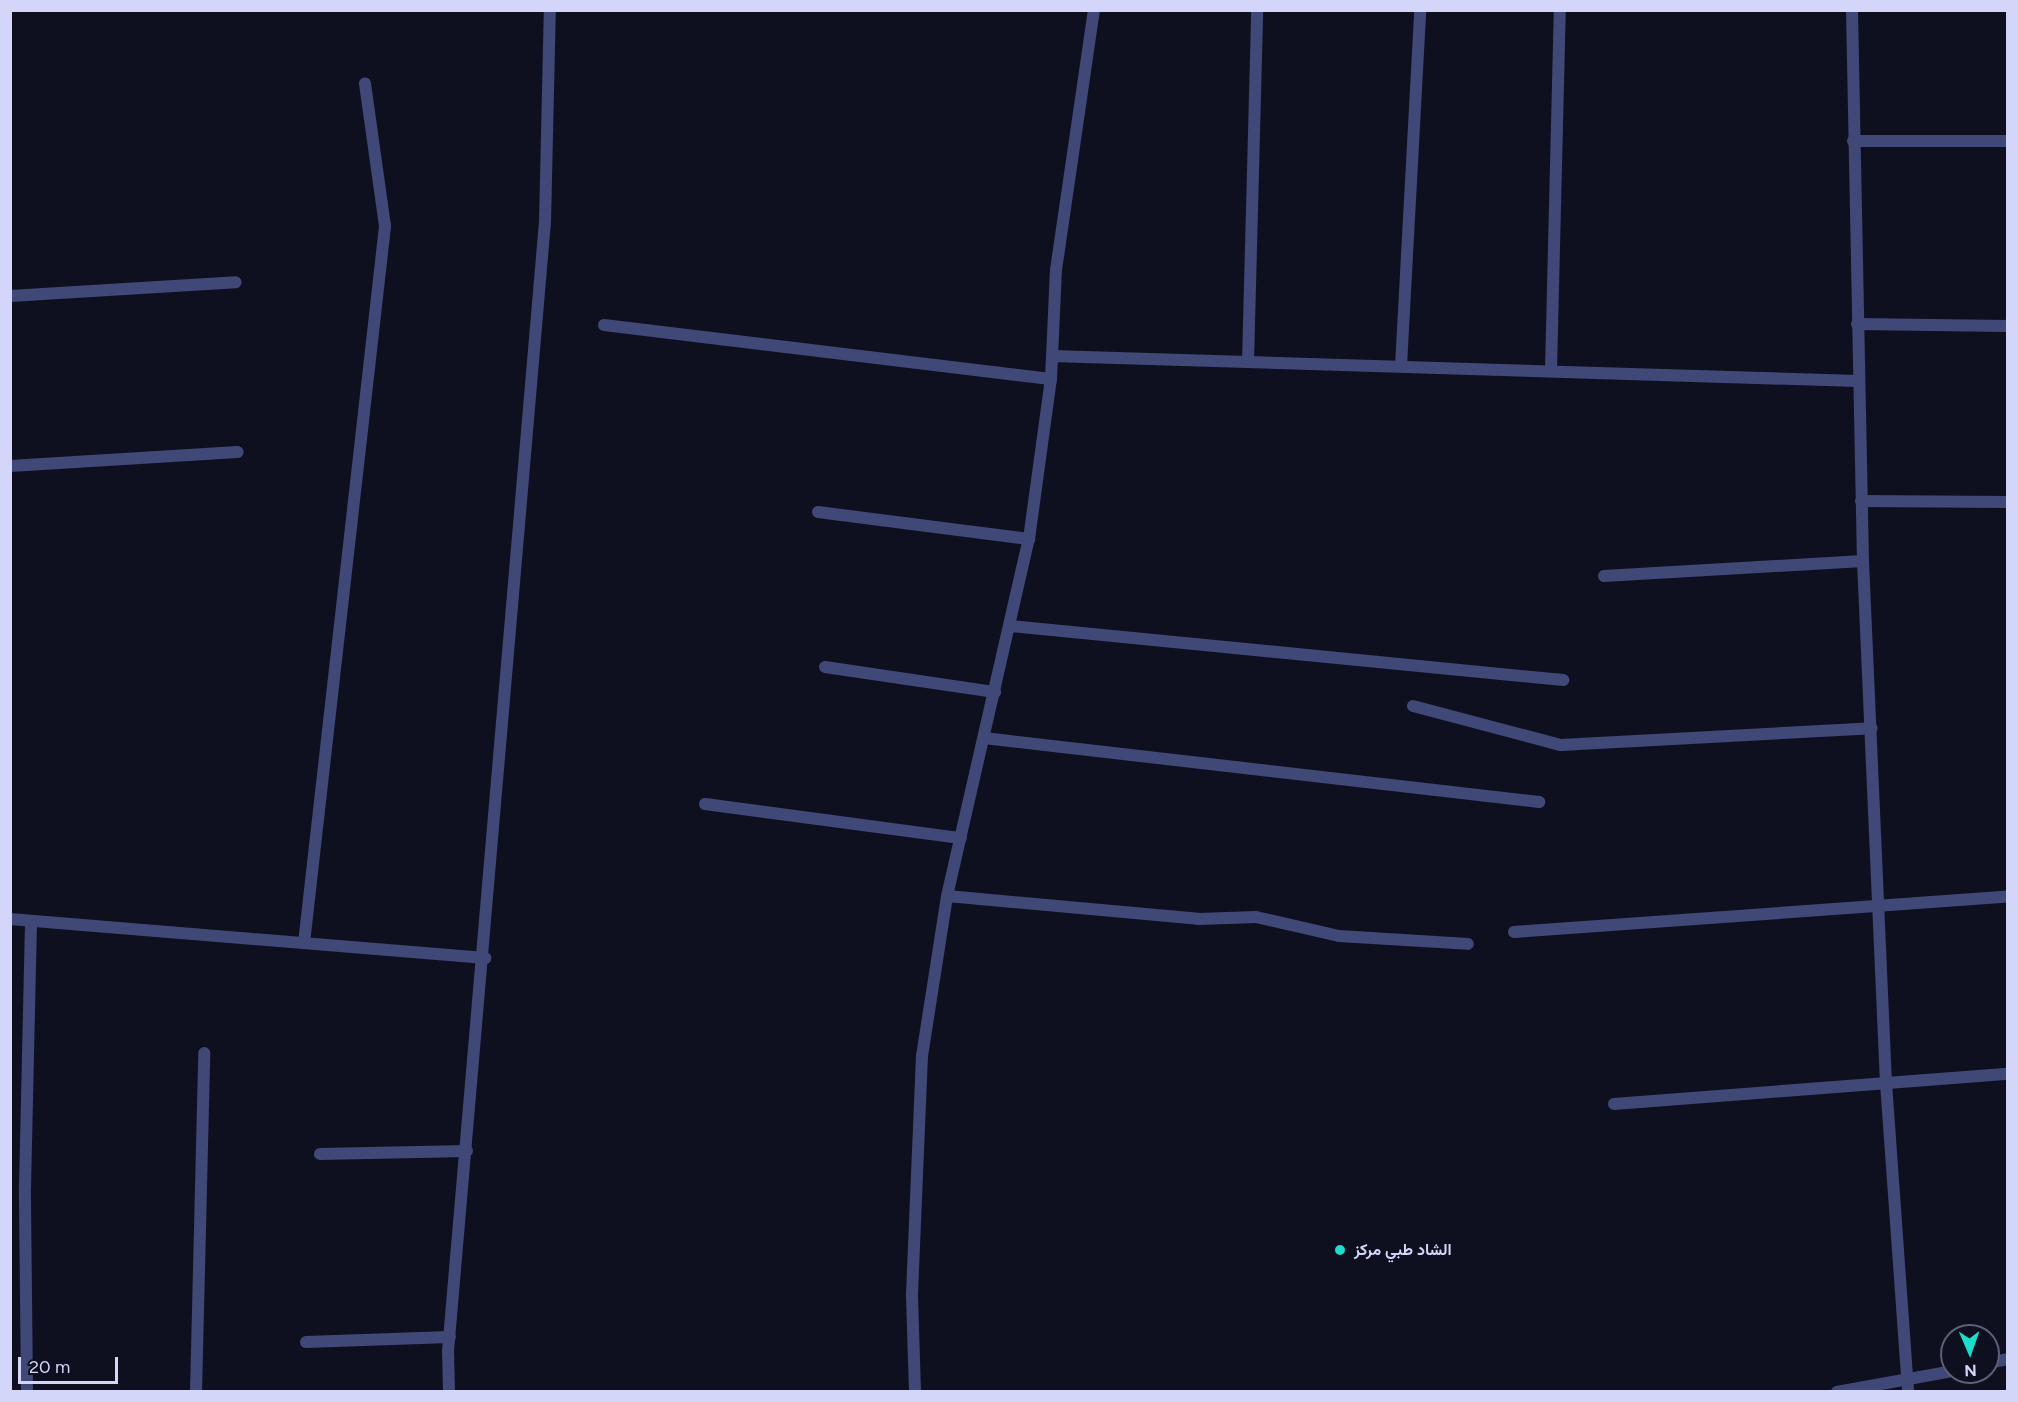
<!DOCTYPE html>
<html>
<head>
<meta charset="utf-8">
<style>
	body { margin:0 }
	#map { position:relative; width:2018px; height:1402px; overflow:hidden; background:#0f101f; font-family:Figtree,Vazirmatn,sans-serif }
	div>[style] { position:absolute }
	.minor>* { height:12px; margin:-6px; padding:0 6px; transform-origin:6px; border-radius:6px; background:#404878 }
	.tertiary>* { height:12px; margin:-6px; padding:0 6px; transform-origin:6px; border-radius:6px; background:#404878 }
	.dots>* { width:16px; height:16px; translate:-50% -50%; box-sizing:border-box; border:3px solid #0f101f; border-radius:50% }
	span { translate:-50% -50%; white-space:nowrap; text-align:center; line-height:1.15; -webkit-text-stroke:6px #0f101f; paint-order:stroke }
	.poi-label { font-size:16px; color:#d3d6f9; font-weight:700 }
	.left { translate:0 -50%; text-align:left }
	.frame { position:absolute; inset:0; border:12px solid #d3d6f9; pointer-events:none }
	.north { position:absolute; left:1940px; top:1324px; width:60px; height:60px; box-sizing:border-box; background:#0f101f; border:2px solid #5d5f76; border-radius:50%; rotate:178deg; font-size:16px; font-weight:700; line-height:24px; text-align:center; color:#d3d6f9 }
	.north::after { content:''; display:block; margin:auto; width:21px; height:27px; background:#1cdccc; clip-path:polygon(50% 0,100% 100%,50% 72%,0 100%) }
	.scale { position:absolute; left:18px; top:1357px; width:100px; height:27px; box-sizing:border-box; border:3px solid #d3d6f9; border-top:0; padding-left:8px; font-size:18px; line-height:21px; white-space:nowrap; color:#d3d6f9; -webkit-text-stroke:4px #0f101f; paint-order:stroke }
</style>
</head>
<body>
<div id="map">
	<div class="minor">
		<i style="left:1852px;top:10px;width:551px;rotate:88.86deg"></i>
		<i style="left:1863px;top:561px;width:523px;rotate:87.48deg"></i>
		<i style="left:1886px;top:1083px;width:310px;rotate:85.9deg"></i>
		<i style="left:1853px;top:141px;width:155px"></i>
		<i style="left:10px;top:296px;width:226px;rotate:-3.5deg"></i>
		<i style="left:1857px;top:324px;width:151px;rotate:0.8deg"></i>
		<i style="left:604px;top:325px;width:450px;rotate:6.9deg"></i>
		<i style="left:1052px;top:356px;width:806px;rotate:1.78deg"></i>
		<i style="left:1248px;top:362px;width:352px;rotate:-88.5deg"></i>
		<i style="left:1401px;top:366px;width:357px;rotate:-86.9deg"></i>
		<i style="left:1551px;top:370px;width:360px;rotate:-88.6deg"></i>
		<i style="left:10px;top:466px;width:228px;rotate:-3.5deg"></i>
		<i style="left:1861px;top:501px;width:147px;rotate:0.4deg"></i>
		<i style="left:818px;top:512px;width:213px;rotate:7.3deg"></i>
		<i style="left:1604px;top:576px;width:259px;rotate:-3.3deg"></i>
		<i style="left:1010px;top:626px;width:556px;rotate:5.58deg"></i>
		<i style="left:825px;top:667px;width:172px;rotate:8.4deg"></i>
		<i style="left:1413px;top:706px;width:153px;rotate:14.8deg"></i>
		<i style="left:1561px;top:745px;width:311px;rotate:-3.1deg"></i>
		<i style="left:984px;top:738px;width:559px;rotate:6.58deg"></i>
		<i style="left:705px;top:804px;width:258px;rotate:7.6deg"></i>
		<i style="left:947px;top:896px;width:252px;rotate:5.2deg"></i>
		<i style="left:1198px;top:919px;width:58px;rotate:-2deg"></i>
		<i style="left:1256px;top:917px;width:85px;rotate:12.9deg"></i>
		<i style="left:1339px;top:936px;width:129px;rotate:3.5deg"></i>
		<i style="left:10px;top:919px;width:477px;rotate:4.7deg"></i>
		<i style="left:1514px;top:932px;width:495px;rotate:-4.1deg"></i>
		<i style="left:304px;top:943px;width:722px;rotate:-83.55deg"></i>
		<i style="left:385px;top:226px;width:144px;rotate:-98deg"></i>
		<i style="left:1614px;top:1104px;width:395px;rotate:-4.4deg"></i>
		<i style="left:320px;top:1154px;width:147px;rotate:-1.2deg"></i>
		<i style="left:306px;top:1342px;width:144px;rotate:-2deg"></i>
		<i style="left:27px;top:1392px;width:205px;rotate:-90.6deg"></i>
		<i style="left:25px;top:1187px;width:266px;rotate:-88.7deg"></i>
		<i style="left:196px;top:1392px;width:339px;rotate:-88.6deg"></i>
		<i style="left:449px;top:1392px;width:41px;rotate:-91.4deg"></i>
		<i style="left:448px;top:1351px;width:1132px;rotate:-85.09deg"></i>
		<i style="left:545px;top:223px;width:213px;rotate:-88.7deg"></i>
		<i style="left:915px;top:1392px;width:98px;rotate:-91.8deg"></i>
		<i style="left:912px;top:1294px;width:238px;rotate:-87.6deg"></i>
		<i style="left:922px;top:1056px;width:162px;rotate:-81.1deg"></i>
		<i style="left:947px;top:896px;width:366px;rotate:-77.1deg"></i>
		<i style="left:1029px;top:539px;width:162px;rotate:-82.2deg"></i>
		<i style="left:1051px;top:379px;width:109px;rotate:-87.4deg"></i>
		<i style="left:1056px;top:270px;width:263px;rotate:-81.7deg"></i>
	</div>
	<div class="tertiary">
		<i style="left:1988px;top:1363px;width:20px;rotate:-11deg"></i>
		<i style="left:1837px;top:1392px;width:117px;rotate:-10.3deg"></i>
	</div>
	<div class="dots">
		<i style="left:1340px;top:1250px;background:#1cdccc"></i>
	</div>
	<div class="poi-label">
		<span class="left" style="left:1354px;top:1250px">الشاد طبي مرکز</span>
	</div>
	<div class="frame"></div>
	<div class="north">N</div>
	<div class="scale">20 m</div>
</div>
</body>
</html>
